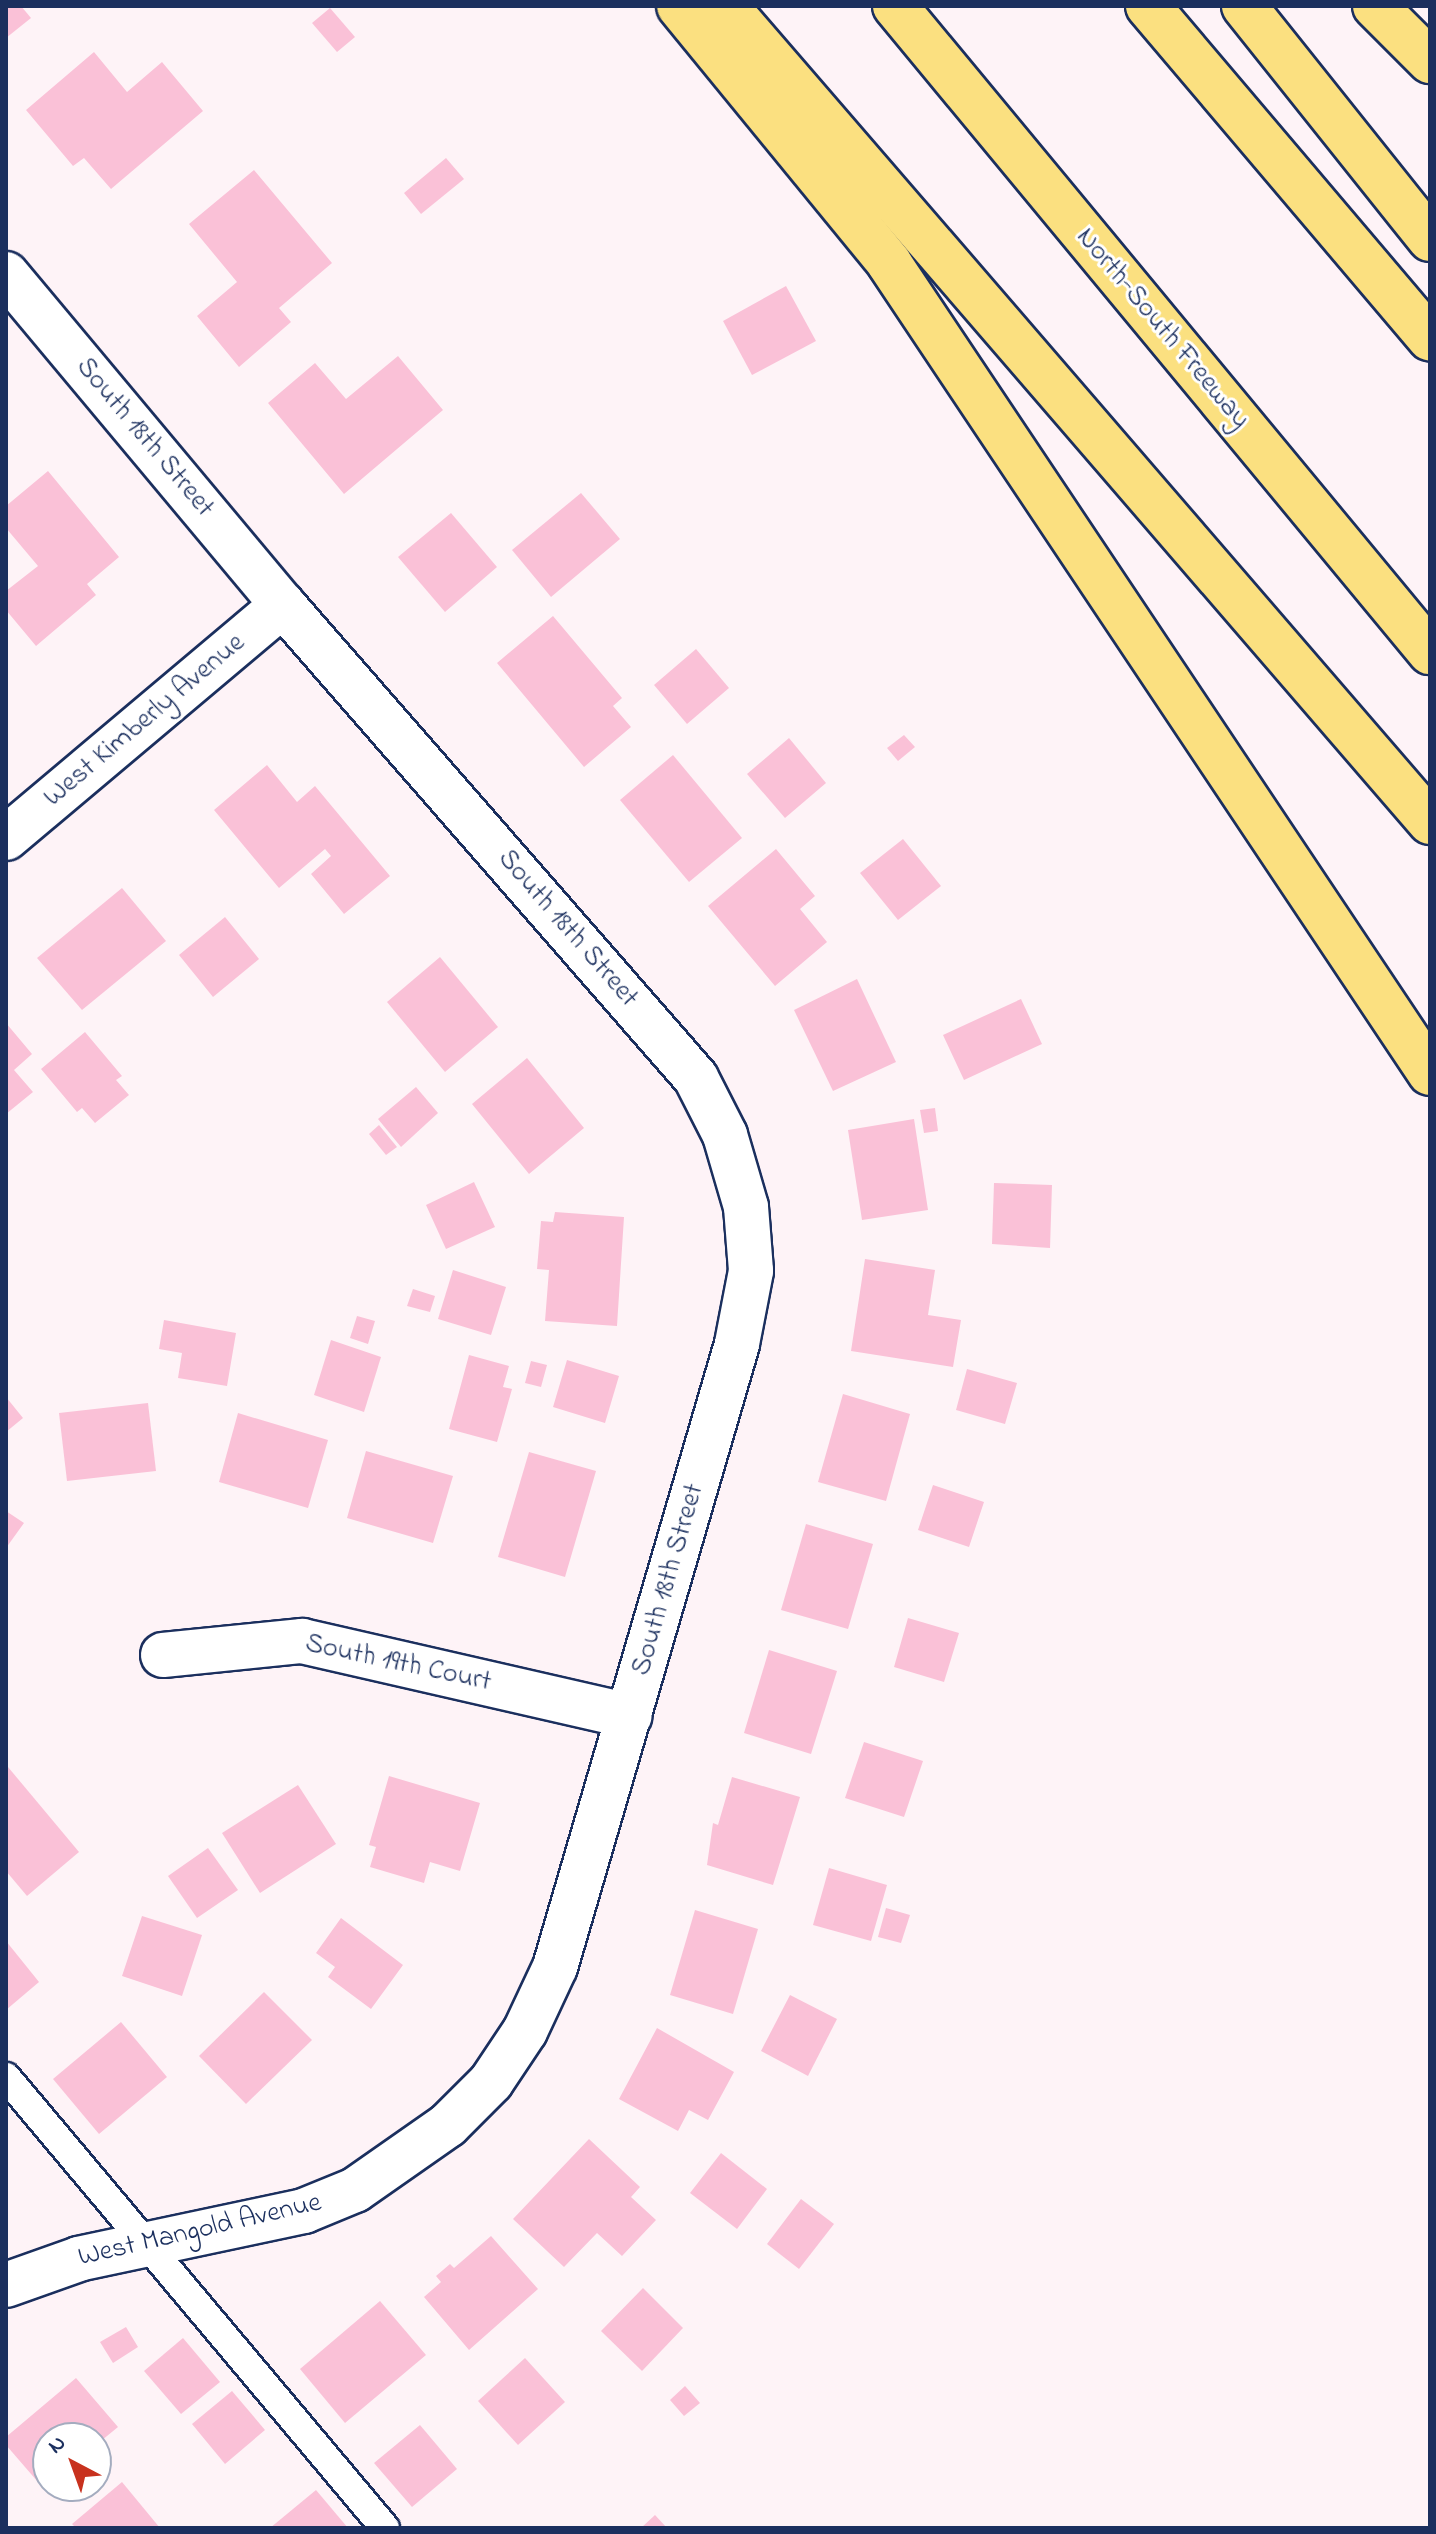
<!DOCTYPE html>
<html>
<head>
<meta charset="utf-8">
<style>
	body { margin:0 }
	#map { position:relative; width:1436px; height:2534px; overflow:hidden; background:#fef3f7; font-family:"Indie Flower",sans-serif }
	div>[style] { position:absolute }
	.building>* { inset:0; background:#fac1d7 }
	.roads { filter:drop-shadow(2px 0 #1b2f5e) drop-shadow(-2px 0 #1b2f5e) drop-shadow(0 2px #1b2f5e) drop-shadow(0 -2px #1b2f5e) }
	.lane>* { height:28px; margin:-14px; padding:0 14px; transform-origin:14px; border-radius:14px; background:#fff }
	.street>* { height:44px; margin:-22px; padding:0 22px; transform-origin:22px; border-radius:22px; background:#fff }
	.highway>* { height:44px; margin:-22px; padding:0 22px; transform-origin:22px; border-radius:22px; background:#fbe080 }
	span { translate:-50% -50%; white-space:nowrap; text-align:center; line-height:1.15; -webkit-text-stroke:6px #fff; paint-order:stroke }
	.street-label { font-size:28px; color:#1b2f5e }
	.frame { position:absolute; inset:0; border:8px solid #1b2f5e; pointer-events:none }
	.north { position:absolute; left:32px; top:2422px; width:80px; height:80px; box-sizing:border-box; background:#fff; border:2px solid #a4acbf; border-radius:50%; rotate:319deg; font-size:22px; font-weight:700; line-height:32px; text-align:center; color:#1b2f5e }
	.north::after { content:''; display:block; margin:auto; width:28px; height:36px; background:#c8321e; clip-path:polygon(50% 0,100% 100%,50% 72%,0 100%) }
</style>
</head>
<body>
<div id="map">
	<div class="building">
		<i style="clip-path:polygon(6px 6px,21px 6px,31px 18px,6px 38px)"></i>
		<i style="clip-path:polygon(330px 8px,355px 37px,337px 52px,312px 23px)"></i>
		<i style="clip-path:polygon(94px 52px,127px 92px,162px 62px,203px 111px,111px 189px,84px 158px,73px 166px,26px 110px)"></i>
		<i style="clip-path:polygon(446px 158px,464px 179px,421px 214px,404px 193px)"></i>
		<i style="clip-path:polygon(254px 170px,332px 263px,279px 308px,291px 322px,239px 367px,197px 316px,237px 282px,189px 224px)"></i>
		<i style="clip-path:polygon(786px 286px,816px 341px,752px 375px,723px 321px)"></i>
		<i style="clip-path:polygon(398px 356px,443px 410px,344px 494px,268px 403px,315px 363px,346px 399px)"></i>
		<i style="clip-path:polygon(48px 471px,119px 557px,87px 584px,96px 595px,36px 646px,6px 610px,6px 591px,38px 566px,6px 528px,6px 506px)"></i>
		<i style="clip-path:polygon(581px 493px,620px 539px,551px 597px,512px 550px)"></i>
		<i style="clip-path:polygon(451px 513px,497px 567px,445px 612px,398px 557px)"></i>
		<i style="clip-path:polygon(553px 616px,622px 698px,613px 706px,631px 727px,584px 767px,497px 663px)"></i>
		<i style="clip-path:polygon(696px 649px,729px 688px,687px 724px,654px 685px)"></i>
		<i style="clip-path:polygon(904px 735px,915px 747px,898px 761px,887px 748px)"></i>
		<i style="clip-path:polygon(789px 738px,826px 783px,785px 818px,747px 774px)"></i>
		<i style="clip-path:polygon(673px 755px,742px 838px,689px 882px,620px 800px)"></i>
		<i style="clip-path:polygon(267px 765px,297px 802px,315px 786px,390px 876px,344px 914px,311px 874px,331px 856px,325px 849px,279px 888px,214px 810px)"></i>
		<i style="clip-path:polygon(903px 839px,941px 886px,898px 920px,860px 873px)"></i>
		<i style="clip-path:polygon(776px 849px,815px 896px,800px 909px,827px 942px,775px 986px,708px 906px)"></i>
		<i style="clip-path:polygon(122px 888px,166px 941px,82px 1010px,37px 958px)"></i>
		<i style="clip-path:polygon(225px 917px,259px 959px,213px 997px,179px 955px)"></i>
		<i style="clip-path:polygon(440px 957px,498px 1027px,445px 1072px,387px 1002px)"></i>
		<i style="clip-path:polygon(857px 979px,896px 1062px,833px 1091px,794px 1010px)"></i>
		<i style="clip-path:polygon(1021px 999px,1042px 1044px,964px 1080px,943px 1035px)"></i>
		<i style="clip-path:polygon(6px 1023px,32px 1054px,14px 1070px,33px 1092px,6px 1114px)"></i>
		<i style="clip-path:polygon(85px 1032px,122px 1076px,116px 1080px,129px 1095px,95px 1123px,82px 1108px,77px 1112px,41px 1069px)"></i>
		<i style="clip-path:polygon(527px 1058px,584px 1128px,529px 1174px,472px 1104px)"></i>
		<i style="clip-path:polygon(416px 1087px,438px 1113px,401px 1147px,378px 1119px)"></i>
		<i style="clip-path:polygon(935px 1108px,938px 1131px,924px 1133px,920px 1110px)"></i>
		<i style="clip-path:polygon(914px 1119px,928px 1210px,862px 1220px,848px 1130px)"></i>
		<i style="clip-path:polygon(379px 1125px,397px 1147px,386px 1155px,369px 1134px)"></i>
		<i style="clip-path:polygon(474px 1182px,495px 1227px,446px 1249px,426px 1205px)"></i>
		<i style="clip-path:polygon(994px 1183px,1052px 1185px,1050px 1248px,992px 1244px)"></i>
		<i style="clip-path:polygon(555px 1212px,624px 1217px,617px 1326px,545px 1321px,549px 1270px,537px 1269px,541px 1221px,553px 1222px)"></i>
		<i style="clip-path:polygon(865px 1259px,935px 1270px,928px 1315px,961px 1320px,953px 1367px,851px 1351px)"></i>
		<i style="clip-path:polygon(453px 1270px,506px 1287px,491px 1335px,438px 1319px)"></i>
		<i style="clip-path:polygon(413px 1289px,435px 1296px,430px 1312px,407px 1306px)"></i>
		<i style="clip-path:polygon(357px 1316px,375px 1321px,368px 1344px,350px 1338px)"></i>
		<i style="clip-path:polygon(164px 1320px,236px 1333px,227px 1386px,178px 1378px,182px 1353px,159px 1349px)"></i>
		<i style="clip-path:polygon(331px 1340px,381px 1357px,364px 1412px,314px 1395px)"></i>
		<i style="clip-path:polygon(469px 1355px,509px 1366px,503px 1387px,512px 1389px,497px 1442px,449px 1429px)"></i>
		<i style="clip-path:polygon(567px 1360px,619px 1376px,605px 1423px,553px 1407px)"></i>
		<i style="clip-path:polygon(531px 1361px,547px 1365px,541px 1387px,525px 1383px)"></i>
		<i style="clip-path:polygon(967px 1369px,1017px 1383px,1005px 1424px,956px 1410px)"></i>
		<i style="clip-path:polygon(843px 1394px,910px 1414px,886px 1501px,818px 1482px)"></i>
		<i style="clip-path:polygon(6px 1397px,23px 1418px,6px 1432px)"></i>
		<i style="clip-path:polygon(148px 1403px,156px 1471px,67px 1481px,59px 1413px)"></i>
		<i style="clip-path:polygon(238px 1413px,328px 1440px,308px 1508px,219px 1482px)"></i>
		<i style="clip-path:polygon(366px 1451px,453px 1476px,433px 1543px,347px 1518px)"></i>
		<i style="clip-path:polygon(529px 1452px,596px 1471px,565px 1577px,498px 1557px)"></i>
		<i style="clip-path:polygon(933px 1485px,984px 1502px,969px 1547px,918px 1530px)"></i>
		<i style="clip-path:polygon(6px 1511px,24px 1523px,6px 1548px)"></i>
		<i style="clip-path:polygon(806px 1524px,873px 1544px,848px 1629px,781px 1610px)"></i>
		<i style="clip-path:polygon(908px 1618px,959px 1633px,944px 1682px,894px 1667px)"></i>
		<i style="clip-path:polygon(769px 1650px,837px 1671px,811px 1754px,744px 1733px)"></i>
		<i style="clip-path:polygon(864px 1742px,923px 1761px,904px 1817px,845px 1798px)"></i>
		<i style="clip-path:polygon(8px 1767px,79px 1852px,27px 1896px,6px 1871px)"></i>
		<i style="clip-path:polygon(389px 1776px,480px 1803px,460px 1871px,430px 1862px,424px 1883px,370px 1867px,376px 1847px,369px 1845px)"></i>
		<i style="clip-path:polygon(732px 1777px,800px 1797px,773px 1885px,707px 1865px,713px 1823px,718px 1825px)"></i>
		<i style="clip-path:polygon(298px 1785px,336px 1844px,260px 1893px,222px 1833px)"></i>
		<i style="clip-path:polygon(208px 1848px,238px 1890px,197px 1918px,168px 1876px)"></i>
		<i style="clip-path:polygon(829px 1868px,887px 1885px,871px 1941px,813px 1925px)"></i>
		<i style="clip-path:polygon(886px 1908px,910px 1915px,901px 1943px,878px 1937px)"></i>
		<i style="clip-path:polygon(695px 1910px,758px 1929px,733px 2014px,670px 1995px)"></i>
		<i style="clip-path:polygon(142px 1916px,202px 1935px,182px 1996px,122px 1976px)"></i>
		<i style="clip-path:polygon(341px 1918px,403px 1965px,371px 2009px,328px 1977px,335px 1967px,316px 1953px)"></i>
		<i style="clip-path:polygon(6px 1941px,39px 1982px,6px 2010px)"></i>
		<i style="clip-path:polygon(264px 1992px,312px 2040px,246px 2104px,199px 2056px)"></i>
		<i style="clip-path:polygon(790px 1995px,837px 2019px,808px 2076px,761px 2051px)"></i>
		<i style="clip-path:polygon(121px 2022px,167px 2077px,99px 2134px,53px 2079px)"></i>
		<i style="clip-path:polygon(657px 2028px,734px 2072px,708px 2120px,689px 2110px,678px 2131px,619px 2099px)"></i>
		<i style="clip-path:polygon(589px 2139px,640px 2187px,631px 2197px,656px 2220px,622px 2256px,597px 2233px,564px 2267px,513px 2219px)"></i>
		<i style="clip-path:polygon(721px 2153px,767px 2189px,737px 2229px,690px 2193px)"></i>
		<i style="clip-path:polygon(801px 2199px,834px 2224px,799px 2269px,767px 2244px)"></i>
		<i style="clip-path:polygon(491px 2236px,538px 2289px,469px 2350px,424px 2297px,441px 2282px,436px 2276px,450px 2264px,454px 2268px)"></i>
		<i style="clip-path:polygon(643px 2288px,683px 2328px,642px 2371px,601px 2331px)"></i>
		<i style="clip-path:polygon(380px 2301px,426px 2355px,345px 2423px,300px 2369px)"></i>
		<i style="clip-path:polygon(126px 2327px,138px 2347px,113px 2363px,100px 2342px)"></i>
		<i style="clip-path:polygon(183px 2338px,220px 2382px,181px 2414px,144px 2371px)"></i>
		<i style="clip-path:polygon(525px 2358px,565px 2402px,518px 2445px,478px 2401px)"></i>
		<i style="clip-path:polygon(76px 2378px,118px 2427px,96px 2445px,96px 2438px,48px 2438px,44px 2489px,6px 2445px,6px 2437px)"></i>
		<i style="clip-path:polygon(685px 2386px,700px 2403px,684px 2416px,670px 2400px)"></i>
		<i style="clip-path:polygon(232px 2391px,265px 2430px,225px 2464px,192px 2424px)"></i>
		<i style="clip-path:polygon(420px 2425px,457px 2469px,412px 2507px,374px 2463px)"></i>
		<i style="clip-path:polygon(122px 2482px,160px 2528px,76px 2528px,72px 2524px)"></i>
		<i style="clip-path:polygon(316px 2490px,348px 2528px,270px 2528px)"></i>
		<i style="clip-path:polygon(655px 2515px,667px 2528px,641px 2528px)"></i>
	</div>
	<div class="roads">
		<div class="lane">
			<i style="left:6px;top:2077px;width:589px;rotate:49.96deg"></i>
		</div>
		<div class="street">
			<i style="left:6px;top:274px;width:432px;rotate:50.1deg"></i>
			<i style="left:283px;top:605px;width:628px;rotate:48.87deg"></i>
			<i style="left:696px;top:1078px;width:64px;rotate:63deg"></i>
			<i style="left:725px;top:1135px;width:75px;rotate:73.7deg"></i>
			<i style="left:746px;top:1207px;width:64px;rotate:85.5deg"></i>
			<i style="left:751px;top:1271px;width:74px;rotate:100.9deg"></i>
			<i style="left:737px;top:1344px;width:649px;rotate:106.28deg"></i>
			<i style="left:555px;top:1967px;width:71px;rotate:115.1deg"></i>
			<i style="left:525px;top:2031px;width:61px;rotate:123.7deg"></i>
			<i style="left:491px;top:2082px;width:61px;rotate:135deg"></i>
			<i style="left:448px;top:2125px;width:113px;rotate:145deg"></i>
			<i style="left:355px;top:2190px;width:55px;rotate:157.6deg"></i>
			<i style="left:304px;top:2211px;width:230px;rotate:168deg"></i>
			<i style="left:79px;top:2259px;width:77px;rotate:160.4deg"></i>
			<i style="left:6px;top:838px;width:362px;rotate:-40.1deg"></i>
			<i style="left:163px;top:1655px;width:140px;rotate:-5.8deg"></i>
			<i style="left:302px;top:1641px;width:336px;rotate:12.9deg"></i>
		</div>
		<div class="highway">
			<i style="left:679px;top:6px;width:332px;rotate:50.7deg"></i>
			<i style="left:889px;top:263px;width:974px;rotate:56.26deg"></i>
			<i style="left:726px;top:6px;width:1078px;rotate:49.21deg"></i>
			<i style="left:895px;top:6px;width:839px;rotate:50.37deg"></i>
			<i style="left:1148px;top:6px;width:436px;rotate:49.7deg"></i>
			<i style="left:1244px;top:6px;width:298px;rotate:51.4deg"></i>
			<i style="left:1375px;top:6px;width:78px;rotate:45deg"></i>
		</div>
	</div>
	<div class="street-label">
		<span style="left:1162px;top:329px;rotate:50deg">North-South Freeway</span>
		<span style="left:144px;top:438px;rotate:50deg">South 18th Street</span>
		<span style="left:145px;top:721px;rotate:-40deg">West Kimberly Avenue</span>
		<span style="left:567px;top:929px;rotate:49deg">South 18th Street</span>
		<span style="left:669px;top:1580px;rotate:-74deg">South 18th Street</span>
		<span style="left:398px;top:1664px;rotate:12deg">South 19th Court</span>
		<span style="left:200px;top:2231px;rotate:-13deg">West Mangold Avenue</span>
	</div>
	<div class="frame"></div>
	<div class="north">N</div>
</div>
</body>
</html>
